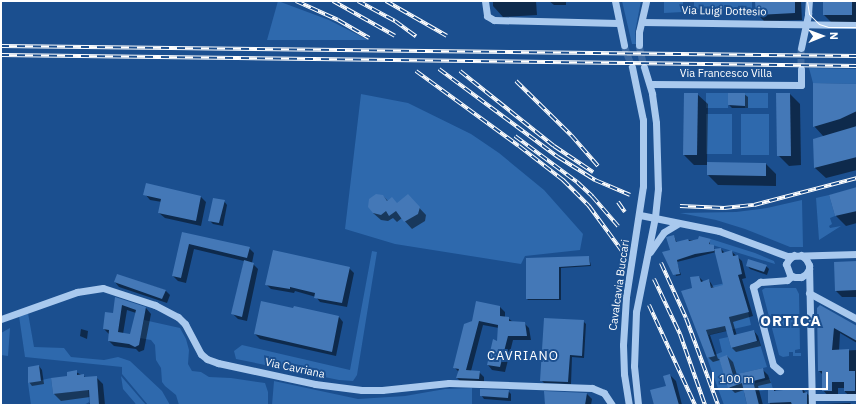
<!DOCTYPE html>
<html>
<head>
<meta charset="utf-8">
<style>
	body { margin:0 }
	#map { position:relative; width:858px; height:406px; overflow:hidden; background:#1b4f8f; font-family:"IBM Plex Sans",sans-serif }
	div>[style] { position:absolute }
	.green>* { inset:0; background:#2e69ad }
	.shadow>* { inset:0; background:#0007 }
	.building>* { inset:0; background:#4478b7 }
	.minor-tunnel>* { height:7px; margin-top:-3.5px; transform-origin:0; background:repeating-linear-gradient(90deg,#3d69a0 0 7px,transparent 0 10.5px) }
	.minor>* { height:7px; margin:-3.5px; padding:0 3.5px; transform-origin:3.5px; border-radius:3.5px; background:#a9c9ee }
	.tram>* { height:1px; margin:-0.5px; padding:0 0.5px; transform-origin:0.5px; border-radius:0.5px; background:#fff }
	.rail>* { height:4px; margin-top:-2px; transform-origin:0; background:repeating-linear-gradient(90deg,#1b4f8f 0 8px,#fff 0 16px); box-sizing:border-box; border-block:1px solid #fff }
	.minor-bridge>* { height:7px; margin:-3.5px; padding:0 3.5px; transform-origin:3.5px; border-radius:3.5px; background:#a9c9ee }
	span { translate:-50% -50%; white-space:nowrap; text-align:center; line-height:1.15; -webkit-text-stroke:4px #1b4f8f; paint-order:stroke }
	.street-label { font-size:11px; color:#fff }
	.quarter-label { font-size:13px; color:#fff; letter-spacing:1px }
	.district-label { font-size:15px; color:#fff; font-weight:700; letter-spacing:1px }
	.frame { position:absolute; inset:0; border:2px solid #fff; pointer-events:none }
	.north { position:absolute; left:802px; top:16px; width:40px; height:40px; -webkit-text-stroke:3px #1b4f8f; paint-order:stroke; rotate:89deg; font-size:11px; font-weight:700; line-height:16px; text-align:center; color:#fff }
	.north::after { content:''; display:block; margin:auto; width:14px; height:18px; background:#fff; clip-path:polygon(50% 0,100% 100%,50% 72%,0 100%) }
	.scale { position:absolute; left:712px; top:372px; width:116px; height:18px; box-sizing:border-box; border:2px solid #fff; border-top:0; padding-left:5px; font-size:12px; line-height:14px; white-space:nowrap; color:#fff; -webkit-text-stroke:3px #1b4f8f; paint-order:stroke }
</style>
</head>
<body>
<div id="map">
	<div class="green">
		<i style="clip-path:polygon(278px 1px,329px 20px,368px 40px,267px 40px)"></i>
		<i style="clip-path:polygon(622px 1px,641px 1px,635px 32px,636px 44px,632px 44px)"></i>
		<i style="clip-path:polygon(664px 1px,683px 1px,683px 12px,664px 13px)"></i>
		<i style="clip-path:polygon(694px 1px,752px 1px,752px 10px,694px 9px)"></i>
		<i style="clip-path:polygon(809px 68px,857px 69px,857px 84px,813px 83px)"></i>
		<i style="clip-path:polygon(706px 93px,728px 93px,728px 108px,706px 108px)"></i>
		<i style="clip-path:polygon(745px 93px,768px 93px,768px 108px,745px 108px)"></i>
		<i style="clip-path:polygon(361px 94px,408px 103px,471px 134px,499px 153px,544px 190px,583px 234px,580px 250px,525px 256px,521px 264px,395px 244px,345px 229px)"></i>
		<i style="clip-path:polygon(706px 114px,732px 114px,732px 154px,706px 154px)"></i>
		<i style="clip-path:polygon(741px 114px,769px 114px,769px 155px,741px 155px)"></i>
		<i style="clip-path:polygon(829px 195px,835px 216px,830px 218px,832px 224px,829px 226px,830px 228px,841px 226px,819px 240px,816px 198px)"></i>
		<i style="clip-path:polygon(802px 200px,803px 247px,790px 247px,745px 229px,716px 220px,680px 213px,736px 212px,767px 208px)"></i>
		<i style="clip-path:polygon(711px 239px,755px 253px,774px 261px,775px 264px,709px 244px)"></i>
		<i style="clip-path:polygon(372px 251px,377px 252px,357px 375px,353px 381px,339px 380px,236px 359px,234px 351px,242px 345px,350px 370px)"></i>
		<i style="clip-path:polygon(726px 283px,735px 315px,748px 312px,751px 325px,708px 335px,709px 337px,701px 340px,703px 331px,731px 324px,721px 286px,711px 288px,711px 286px)"></i>
		<i style="clip-path:polygon(765px 288px,796px 288px,799px 294px,800px 349px,795px 350px,795px 353px,801px 353px,801px 356px,793px 356px,793px 352px,789px 352px,789px 356px,783px 357px,779px 355px,762px 290px)"></i>
		<i style="clip-path:polygon(28px 313px,34px 347px,64px 348px,71px 357px,104px 360px,118px 357px,130px 361px,162px 391px,170px 405px,148px 405px,122px 374px,122px 367px,25px 357px,19px 316px)"></i>
		<i style="clip-path:polygon(144px 320px,180px 328px,186px 339px,189px 350px,188px 364px,192px 371px,201px 372px,209px 377px,231px 378px,265px 383px,268px 392px,268px 405px,179px 405px,176px 395px,165px 386px,162px 382px,161px 368px,156px 360px,155px 345px,151px 340px,140px 338px)"></i>
		<i style="clip-path:polygon(10px 328px,8px 356px,1px 355px,1px 333px)"></i>
		<i style="clip-path:polygon(728px 337px,731px 348px,759px 341px,767px 367px,742px 373px,746px 386px,770px 379px,773px 389px,744px 393px,747px 405px,724px 405px,707px 358px,722px 352px,719px 339px)"></i>
		<i style="clip-path:polygon(121px 376px,146px 405px,136px 405px,135px 403px,123px 389px)"></i>
		<i style="clip-path:polygon(51px 378px,53px 394px,86px 390px,88px 386px,89px 402px,84px 405px,31px 405px,28px 383px)"></i>
		<i style="clip-path:polygon(274px 381px,358px 399px,405px 396px,445px 389px,472px 388px,472px 405px,272px 405px)"></i>
	</div>
	<div class="shadow">
		<i style="clip-path:polygon(493px 1px,536px 1px,537px 15px,503px 17px,493px 6px)"></i>
		<i style="clip-path:polygon(549px 1px,566px 1px,566px 5px,554px 5px)"></i>
		<i style="clip-path:polygon(756px 1px,801px 1px,802px 20px,764px 21px,757px 14px)"></i>
		<i style="clip-path:polygon(824px 1px,856px 1px,857px 27px,836px 27px,824px 15px)"></i>
		<i style="clip-path:polygon(857px 85px,857px 126px,855px 127px,857px 127px,857px 170px,826px 178px,815px 168px,814px 139px,824px 137px,814px 126px)"></i>
		<i style="clip-path:polygon(697px 94px,708px 104px,707px 163px,766px 164px,776px 174px,776px 186px,718px 185px,708px 175px,708px 165px,694px 165px,684px 155px)"></i>
		<i style="clip-path:polygon(744px 94px,748px 97px,748px 108px,732px 108px,729px 105px)"></i>
		<i style="clip-path:polygon(790px 94px,800px 104px,801px 165px,789px 166px,778px 155px)"></i>
		<i style="clip-path:polygon(147px 184px,201px 197px,206px 202px,201px 226px,165px 218px,159px 213px,162px 202px,150px 200px,145px 194px)"></i>
		<i style="clip-path:polygon(857px 188px,857px 223px,846px 226px,836px 216px,831px 195px)"></i>
		<i style="clip-path:polygon(383px 196px,388px 201px,397px 204px,408px 196px,426px 215px,425px 221px,412px 229px,402px 218px,397px 222px,393px 218px,388px 221px,381px 220px,373px 213px)"></i>
		<i style="clip-path:polygon(224px 201px,227px 205px,223px 226px,213px 224px,210px 221px)"></i>
		<i style="clip-path:polygon(183px 233px,249px 248px,254px 253px,252px 263px,258px 269px,247px 321px,238px 319px,233px 314px,244px 261px,194px 249px,186px 283px,178px 281px,173px 276px)"></i>
		<i style="clip-path:polygon(674px 236px,677px 243px,688px 240px,710px 240px,710px 246px,713px 246px,715px 250px,721px 249px,725px 253px,731px 251px,742px 261px,746px 278px,742px 279px,753px 316px,733px 322px,737px 336px,754px 331px,758px 336px,761px 346px,736px 352px,732px 348px,727px 331px,710px 335px,718px 359px,727px 356px,733px 362px,737px 375px,762px 369px,768px 375px,771px 383px,758px 386px,763px 405px,748px 405px,744px 390px,735px 393px,729px 387px,720px 360px,713px 362px,708px 357px,693px 289px,699px 277px,704px 282px,709px 280px,714px 288px,724px 286px,716px 252px,677px 262px,681px 275px,676px 276px,671px 251px)"></i>
		<i style="clip-path:polygon(589px 257px,591px 266px,561px 268px,561px 300px,528px 300px,527px 299px,527px 259px)"></i>
		<i style="clip-path:polygon(857px 262px,857px 297px,842px 297px,836px 291px)"></i>
		<i style="clip-path:polygon(747px 265px,766px 266px,769px 269px,767px 275px,750px 269px)"></i>
		<i style="clip-path:polygon(349px 268px,354px 273px,347px 307px,320px 302px,316px 297px,295px 291px,294px 293px,271px 289px,266px 284px)"></i>
		<i style="clip-path:polygon(117px 275px,165px 290px,170px 295px,167px 303px,119px 287px,115px 282px)"></i>
		<i style="clip-path:polygon(evenodd,116px 299px,146px 308px,151px 314px,144px 350px,139px 352px,136px 349px,114px 346px,109px 341px,110px 335px,104px 329px,114px 314px,116px 299px,127px 310px,136px 313px,131px 335px,123px 334px,127px 310px)"></i>
		<i style="clip-path:polygon(500px 307px,505px 312px,505px 318px,508px 318px,513px 322px,524px 323px,529px 328px,531px 340px,513px 340px,505px 372px,492px 370px,488px 365px,498px 342px,499px 328px,483px 325px,471px 371px,479px 372px,484px 377px,484px 383px,461px 382px,457px 378px,459px 372px,454px 367px,465px 325px)"></i>
		<i style="clip-path:polygon(818px 309px,857px 328px,857px 343px,840px 333px,839px 351px,857px 350px,857px 398px,852px 398px,845px 392px,845px 388px,838px 388px,838px 397px,829px 397px,823px 390px,823px 375px,819px 371px)"></i>
		<i style="clip-path:polygon(339px 317px,343px 322px,336px 356px,260px 339px,255px 334px)"></i>
		<i style="clip-path:polygon(583px 321px,586px 324px,584px 358px,572px 357px,571px 384px,544px 383px,542px 381px)"></i>
		<i style="clip-path:polygon(81px 329px,88px 331px,87px 339px,80px 336px)"></i>
		<i style="clip-path:polygon(39px 366px,42px 370px,44px 384px,32px 386px,29px 382px,28px 375px)"></i>
		<i style="clip-path:polygon(76px 372px,87px 378px,96px 377px,103px 384px,105px 405px,86px 405px,91px 403px,90px 397px,61px 401px,54px 394px,52px 379px,68px 377px)"></i>
		<i style="clip-path:polygon(670px 375px,676px 381px,682px 405px,655px 405px,667px 387px)"></i>
		<i style="clip-path:polygon(774px 389px,777px 392px,802px 389px,813px 399px,813px 405px,770px 405px,769px 391px)"></i>
		<i style="clip-path:polygon(508px 391px,511px 394px,511px 401px,484px 399px,481px 395px)"></i>
		<i style="clip-path:polygon(545px 392px,587px 394px,592px 399px,591px 405px,546px 405px)"></i>
		<i style="clip-path:polygon(850px 403px,852px 405px,822px 405px,823px 404px)"></i>
	</div>
	<div class="building">
		<i style="clip-path:polygon(755px 1px,795px 1px,795px 13px,756px 15px)"></i>
		<i style="clip-path:polygon(823px 1px,852px 1px,852px 15px,823px 15px)"></i>
		<i style="clip-path:polygon(813px 83px,857px 84px,857px 111px,840px 119px,813px 127px)"></i>
		<i style="clip-path:polygon(684px 93px,698px 93px,697px 155px,683px 155px)"></i>
		<i style="clip-path:polygon(728px 93px,745px 93px,745px 106px,728px 105px)"></i>
		<i style="clip-path:polygon(776px 93px,790px 93px,791px 156px,777px 156px)"></i>
		<i style="clip-path:polygon(857px 126px,857px 157px,814px 168px,813px 139px)"></i>
		<i style="clip-path:polygon(707px 162px,766px 163px,766px 176px,707px 175px)"></i>
		<i style="clip-path:polygon(146px 183px,201px 196px,196px 221px,158px 213px,161px 199px,143px 195px)"></i>
		<i style="clip-path:polygon(857px 187px,857px 211px,835px 216px,829px 195px)"></i>
		<i style="clip-path:polygon(376px 194px,383px 195px,387px 201px,392px 197px,397px 203px,408px 194px,420px 207px,418px 214px,404px 222px,396px 211px,389px 216px,386px 211px,381px 215px,373px 213px,368px 207px,369px 199px)"></i>
		<i style="clip-path:polygon(213px 198px,225px 200px,219px 223px,208px 221px)"></i>
		<i style="clip-path:polygon(182px 232px,250px 247px,247px 258px,189px 244px,181px 278px,172px 276px)"></i>
		<i style="clip-path:polygon(674px 235px,676px 242px,688px 239px,689px 241px,698px 239px,699px 236px,711px 239px,709px 244px,714px 245px,714px 251px,695px 254px,677px 260px,680px 274px,673px 275px,662px 252px,670px 250px,666px 237px)"></i>
		<i style="clip-path:polygon(721px 248px,722px 253px,732px 250px,733px 256px,738px 255px,742px 274px,738px 275px,749px 312px,729px 317px,734px 335px,754px 330px,757px 341px,731px 348px,725px 326px,706px 330px,715px 356px,707px 358px,681px 291px,692px 288px,690px 277px,699px 276px,701px 282px,709px 279px,711px 288px,723px 285px,714px 249px)"></i>
		<i style="clip-path:polygon(273px 250px,350px 267px,342px 303px,314px 298px,315px 293px,290px 287px,290px 289px,265px 285px)"></i>
		<i style="clip-path:polygon(589px 256px,590px 265px,559px 267px,559px 299px,526px 299px,526px 258px)"></i>
		<i style="clip-path:polygon(748px 259px,767px 265px,764px 272px,746px 266px)"></i>
		<i style="clip-path:polygon(244px 260px,254px 263px,242px 317px,231px 314px)"></i>
		<i style="clip-path:polygon(857px 261px,857px 290px,835px 291px,834px 262px)"></i>
		<i style="clip-path:polygon(117px 274px,166px 290px,162px 299px,114px 282px)"></i>
		<i style="clip-path:polygon(evenodd,115px 297px,146px 307px,139px 345px,135px 347px,129px 344px,108px 341px,109px 330px,103px 329px,105px 312px,113px 313px,115px 297px,122px 305px,136px 310px,130px 334px,118px 332px,122px 305px)"></i>
		<i style="clip-path:polygon(261px 301px,293px 308px,294px 306px,339px 316px,332px 352px,254px 334px)"></i>
		<i style="clip-path:polygon(476px 301px,500px 306px,500px 316px,509px 317px,509px 321px,525px 322px,527px 336px,508px 336px,500px 367px,487px 365px,493px 339px,497px 341px,498px 325px,479px 321px,466px 370px,480px 371px,479px 379px,456px 378px,459px 369px,453px 368px,464px 324px,472px 321px)"></i>
		<i style="clip-path:polygon(820px 305px,857px 326px,857px 341px,834px 328px,832px 350px,849px 349px,849px 371px,855px 371px,855px 391px,844px 391px,844px 382px,832px 382px,832px 391px,822px 391px,822px 371px,818px 371px,817px 308px)"></i>
		<i style="clip-path:polygon(544px 318px,584px 320px,582px 356px,570px 355px,568px 382px,540px 381px)"></i>
		<i style="clip-path:polygon(727px 355px,733px 375px,763px 368px,765px 378px,753px 381px,759px 405px,747px 405px,742px 383px,728px 388px,719px 358px)"></i>
		<i style="clip-path:polygon(39px 365px,41px 381px,28px 383px,28px 367px)"></i>
		<i style="clip-path:polygon(77px 370px,77px 375px,84px 374px,84px 377px,97px 376px,99px 405px,90px 405px,89px 390px,53px 394px,51px 378px,67px 376px,67px 372px)"></i>
		<i style="clip-path:polygon(670px 374px,679px 405px,654px 405px,650px 390px,666px 386px,663px 376px)"></i>
		<i style="clip-path:polygon(774px 388px,774px 391px,802px 388px,803px 393px,807px 392px,807px 405px,792px 405px,791px 402px,768px 403px,768px 390px)"></i>
		<i style="clip-path:polygon(480px 389px,509px 390px,508px 398px,480px 396px)"></i>
		<i style="clip-path:polygon(544px 391px,587px 393px,585px 405px,545px 405px)"></i>
	</div>
	<div class="minor-tunnel">
		<i style="left:624px;top:45px;width:23px;rotate:70deg"></i>
		<i style="left:639px;top:45px;width:23px;rotate:77deg"></i>
		<i style="left:801px;top:48px;width:21px;rotate:90deg"></i>
	</div>
	<div class="minor">
		<i style="left:485px;top:1px;width:15px;rotate:82deg"></i>
		<i style="left:487px;top:16px;width:8px;rotate:30deg"></i>
		<i style="left:494px;top:20px;width:124px;rotate:1.4deg"></i>
		<i style="left:615px;top:1px;width:45px;rotate:78.4deg"></i>
		<i style="left:642px;top:22px;width:215px;rotate:0.8deg"></i>
		<i style="left:639px;top:45px;width:13px;rotate:-90deg"></i>
		<i style="left:639px;top:32px;width:32px;rotate:-77deg"></i>
		<i style="left:801px;top:48px;width:35px;rotate:-78deg"></i>
		<i style="left:808px;top:14px;width:13px;rotate:-86deg"></i>
		<i style="left:632px;top:67px;width:54px;rotate:78.3deg"></i>
		<i style="left:643px;top:120px;width:66px;rotate:90deg"></i>
		<i style="left:644px;top:67px;width:28px;rotate:73deg"></i>
		<i style="left:652px;top:94px;width:29px;rotate:82deg"></i>
		<i style="left:656px;top:123px;width:66px;rotate:88.3deg"></i>
		<i style="left:650px;top:84px;width:151px;rotate:0.4deg"></i>
		<i style="left:801px;top:85px;width:16px;rotate:-90deg"></i>
		<i style="left:640px;top:215px;width:81px;rotate:11.4deg"></i>
		<i style="left:719px;top:231px;width:72px;rotate:20.2deg"></i>
		<i style="left:787px;top:256px;width:70px;rotate:-1.6deg"></i>
		<i style="left:664px;top:232px;width:17px;rotate:-31deg"></i>
		<i style="left:794px;top:255px;width:6px;rotate:141deg"></i>
		<i style="left:789px;top:259px;width:6px;rotate:121deg"></i>
		<i style="left:786px;top:264px;width:12px;rotate:70deg"></i>
		<i style="left:790px;top:275px;width:5px;rotate:22deg"></i>
		<i style="left:795px;top:277px;width:6px"></i>
		<i style="left:801px;top:277px;width:6px;rotate:-31deg"></i>
		<i style="left:806px;top:274px;width:6px;rotate:-59deg"></i>
		<i style="left:801px;top:255px;width:6px;rotate:39deg"></i>
		<i style="left:806px;top:259px;width:7px;rotate:63deg"></i>
		<i style="left:809px;top:265px;width:140px;rotate:88.8deg"></i>
		<i style="left:809px;top:293px;width:55px;rotate:28.4deg"></i>
		<i style="left:626px;top:297px;width:48px;rotate:93.6deg"></i>
		<i style="left:623px;top:345px;width:29px;rotate:88deg"></i>
		<i style="left:624px;top:374px;width:31px;rotate:81deg"></i>
		<i style="left:636px;top:312px;width:54px;rotate:92.1deg"></i>
		<i style="left:634px;top:366px;width:39px;rotate:84deg"></i>
		<i style="left:1px;top:319px;width:81px;rotate:-19.6deg"></i>
		<i style="left:77px;top:292px;width:26px;rotate:-9deg"></i>
		<i style="left:103px;top:288px;width:55px;rotate:18.1deg"></i>
		<i style="left:155px;top:305px;width:26px;rotate:28deg"></i>
		<i style="left:178px;top:317px;width:10px;rotate:45deg"></i>
		<i style="left:185px;top:324px;width:34px;rotate:62deg"></i>
		<i style="left:201px;top:354px;width:8px;rotate:40deg"></i>
		<i style="left:207px;top:359px;width:12px;rotate:20deg"></i>
		<i style="left:218px;top:363px;width:99px;rotate:12.2deg"></i>
		<i style="left:315px;top:384px;width:47px;rotate:7.3deg"></i>
		<i style="left:362px;top:390px;width:20px"></i>
		<i style="left:382px;top:390px;width:67px;rotate:-6deg"></i>
		<i style="left:449px;top:383px;width:143px;rotate:2deg"></i>
		<i style="left:592px;top:388px;width:13px;rotate:23deg"></i>
		<i style="left:604px;top:393px;width:14px;rotate:56deg"></i>
		<i style="left:780px;top:371px;width:9px;rotate:-139deg"></i>
		<i style="left:773px;top:365px;width:81px;rotate:-104.4deg"></i>
		<i style="left:753px;top:287px;width:9px;rotate:-36deg"></i>
		<i style="left:760px;top:282px;width:27px;rotate:-4deg"></i>
		<i style="left:787px;top:280px;width:6px;rotate:-39deg"></i>
		<i style="left:812px;top:397px;width:45px"></i>
	</div>
	<div class="tram">
		<i style="left:807px;top:1px;width:13px;rotate:81deg"></i>
		<i style="left:809px;top:14px;width:14px;rotate:45deg"></i>
		<i style="left:819px;top:24px;width:9px;rotate:18deg"></i>
		<i style="left:828px;top:27px;width:29px"></i>
	</div>
	<div class="rail">
		<i style="left:296px;top:1px;width:46px;rotate:24.3deg"></i>
		<i style="left:338px;top:20px;width:36px;rotate:30deg"></i>
		<i style="left:333px;top:1px;width:71px;rotate:29.4deg"></i>
		<i style="left:358px;top:1px;width:42px;rotate:28.4deg"></i>
		<i style="left:395px;top:21px;width:26px;rotate:36deg"></i>
		<i style="left:386px;top:1px;width:70px;rotate:29.8deg"></i>
		<i style="left:1px;top:46px;width:856px;rotate:0.67deg"></i>
		<i style="left:1px;top:55px;width:856px;rotate:0.74deg"></i>
		<i style="left:439px;top:69px;width:148px;rotate:36.5deg"></i>
		<i style="left:558px;top:157px;width:44px;rotate:31.9deg"></i>
		<i style="left:595px;top:180px;width:38px;rotate:23deg"></i>
		<i style="left:416px;top:71px;width:127px;rotate:36.1deg"></i>
		<i style="left:519px;top:146px;width:56px;rotate:37.7deg"></i>
		<i style="left:563px;top:180px;width:37px;rotate:45deg"></i>
		<i style="left:589px;top:206px;width:56px;rotate:53.7deg"></i>
		<i style="left:460px;top:71px;width:120px;rotate:38.6deg"></i>
		<i style="left:554px;top:146px;width:47px;rotate:33.7deg"></i>
		<i style="left:516px;top:81px;width:77px;rotate:44.5deg"></i>
		<i style="left:571px;top:135px;width:41px;rotate:48.9deg"></i>
		<i style="left:515px;top:136px;width:77px;rotate:36.6deg"></i>
		<i style="left:577px;top:182px;width:21px;rotate:43deg"></i>
		<i style="left:592px;top:196px;width:40px;rotate:49deg"></i>
		<i style="left:618px;top:202px;width:12px;rotate:55deg"></i>
		<i style="left:680px;top:206px;width:44px;rotate:2.6deg"></i>
		<i style="left:724px;top:208px;width:30px;rotate:-6deg"></i>
		<i style="left:754px;top:205px;width:106px;rotate:-14.7deg"></i>
		<i style="left:661px;top:263px;width:60px;rotate:65.6deg"></i>
		<i style="left:686px;top:318px;width:93px;rotate:69.8deg"></i>
		<i style="left:654px;top:279px;width:61px;rotate:64.7deg"></i>
		<i style="left:680px;top:334px;width:75px;rotate:70.6deg"></i>
		<i style="left:649px;top:305px;width:110px;rotate:65.3deg"></i>
	</div>
	<div class="minor-bridge">
		<i style="left:650px;top:252px;width:24px;rotate:-55deg"></i>
		<i style="left:626px;top:297px;width:112px;rotate:-81.3deg"></i>
		<i style="left:636px;top:312px;width:97px;rotate:-78.7deg"></i>
		<i style="left:655px;top:217px;width:28px;rotate:-84deg"></i>
	</div>
	<div class="street-label">
		<span style="left:724px;top:11px;rotate:1deg">Via Luigi Dottesio</span>
		<span style="left:726px;top:73px">Via Francesco Villa</span>
		<span style="left:619px;top:285px;rotate:-82deg">Cavalcavia Buccari</span>
		<span style="left:295px;top:368px;rotate:12deg">Via Cavriana</span>
	</div>
	<div class="quarter-label">
		<span style="left:523px;top:356px">CAVRIANO</span>
	</div>
	<div class="district-label">
		<span style="left:791px;top:321px">ORTICA</span>
	</div>
	<div class="frame"></div>
	<div class="north">N</div>
	<div class="scale">100 m</div>
</div>
</body>
</html>
